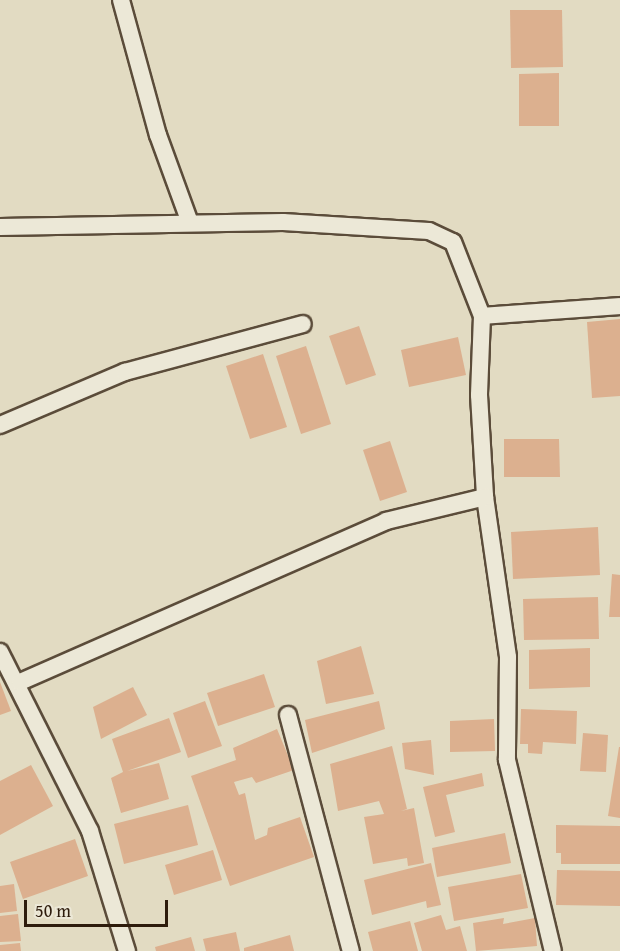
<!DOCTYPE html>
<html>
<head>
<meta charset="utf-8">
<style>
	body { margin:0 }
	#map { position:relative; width:620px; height:951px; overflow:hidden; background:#e2dbc2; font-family:"Gentium Book Plus",serif }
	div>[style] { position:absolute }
	.building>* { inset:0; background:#dcb08f }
	.roads { filter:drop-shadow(2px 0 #5b4c3a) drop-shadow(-2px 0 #5b4c3a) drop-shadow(0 2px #5b4c3a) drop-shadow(0 -2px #5b4c3a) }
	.street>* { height:16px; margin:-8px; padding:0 8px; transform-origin:8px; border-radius:8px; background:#ece8d7 }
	span { translate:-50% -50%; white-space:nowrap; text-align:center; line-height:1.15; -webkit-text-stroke:4.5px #ece8d7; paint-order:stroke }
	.scale { position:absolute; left:24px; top:900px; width:144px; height:27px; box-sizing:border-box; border:3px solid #2e1c0c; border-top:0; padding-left:8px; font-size:18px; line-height:21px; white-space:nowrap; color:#2e1c0c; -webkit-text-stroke:4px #ece8d7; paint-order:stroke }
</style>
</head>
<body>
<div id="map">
	<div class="building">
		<i style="clip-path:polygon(510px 10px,562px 10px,563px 67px,511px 68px)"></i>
		<i style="clip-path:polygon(559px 73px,559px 126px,519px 126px,519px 74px)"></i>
		<i style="clip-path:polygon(620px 319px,620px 396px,592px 398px,587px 322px)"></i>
		<i style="clip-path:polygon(359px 326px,376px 375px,346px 385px,329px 336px)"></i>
		<i style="clip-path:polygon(458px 337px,466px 375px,409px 387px,401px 350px)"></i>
		<i style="clip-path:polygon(306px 346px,331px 424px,301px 434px,276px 356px)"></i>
		<i style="clip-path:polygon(263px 354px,287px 427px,250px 439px,226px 366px)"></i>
		<i style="clip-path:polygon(504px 439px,559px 439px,560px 477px,504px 477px)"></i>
		<i style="clip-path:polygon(390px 441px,407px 492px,380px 501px,363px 450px)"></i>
		<i style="clip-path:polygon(598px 527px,600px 575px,513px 579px,511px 532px)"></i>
		<i style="clip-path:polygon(612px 574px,620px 575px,620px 617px,609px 617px)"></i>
		<i style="clip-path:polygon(598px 597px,599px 639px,524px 640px,523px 599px)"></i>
		<i style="clip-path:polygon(361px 646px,374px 694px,326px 704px,317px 661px)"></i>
		<i style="clip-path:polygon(590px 648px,590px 687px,529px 689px,529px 650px)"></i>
		<i style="clip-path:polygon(264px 674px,275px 707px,218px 726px,207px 693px)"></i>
		<i style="clip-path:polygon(0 682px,11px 711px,0 715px)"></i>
		<i style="clip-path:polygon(133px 687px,147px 715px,101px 739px,93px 707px)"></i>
		<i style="clip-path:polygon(205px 701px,222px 746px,188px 758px,173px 713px)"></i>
		<i style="clip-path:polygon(379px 701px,385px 729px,312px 753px,305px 720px)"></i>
		<i style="clip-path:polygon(521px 709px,577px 711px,576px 744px,543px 742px,542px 754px,528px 753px,528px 744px,520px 744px)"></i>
		<i style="clip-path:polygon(169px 718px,181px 752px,127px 771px,159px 763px,169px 799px,121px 813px,111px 778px,123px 772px,112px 739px)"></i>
		<i style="clip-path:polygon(494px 719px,495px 751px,450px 752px,450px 721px)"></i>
		<i style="clip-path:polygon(277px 729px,294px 770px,256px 783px,252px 777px,234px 782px,239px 795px,245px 793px,255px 840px,267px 835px,268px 828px,300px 817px,314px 857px,230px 886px,191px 776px,236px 760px,233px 748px)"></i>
		<i style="clip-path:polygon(583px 733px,608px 735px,606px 772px,580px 771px)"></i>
		<i style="clip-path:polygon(431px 740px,434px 775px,405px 769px,402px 743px)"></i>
		<i style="clip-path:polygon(392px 746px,407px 809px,401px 811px,414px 808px,424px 863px,408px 866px,407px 858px,373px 864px,364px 817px,384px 814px,379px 801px,338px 811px,330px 764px)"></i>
		<i style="clip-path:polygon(619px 747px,620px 747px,620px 818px,608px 816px)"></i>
		<i style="clip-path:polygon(31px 765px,53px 806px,0 835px,0 781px)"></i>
		<i style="clip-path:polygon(482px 773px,484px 786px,446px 795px,455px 832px,435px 837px,423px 787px)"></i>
		<i style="clip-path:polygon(188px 805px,198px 845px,124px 864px,114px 824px)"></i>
		<i style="clip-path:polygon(556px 825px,620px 826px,620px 864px,561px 864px,561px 853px,556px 853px)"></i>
		<i style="clip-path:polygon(505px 833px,511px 863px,437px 877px,432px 848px)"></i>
		<i style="clip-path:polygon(75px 839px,88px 876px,23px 899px,10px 862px)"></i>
		<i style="clip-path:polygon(213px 850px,222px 880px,174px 895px,165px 865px)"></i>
		<i style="clip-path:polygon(431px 863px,441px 905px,427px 908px,426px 901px,372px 915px,364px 880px)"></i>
		<i style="clip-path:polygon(557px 870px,620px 871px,620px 906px,556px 905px)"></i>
		<i style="clip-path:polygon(521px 874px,528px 908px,454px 921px,448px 887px)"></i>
		<i style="clip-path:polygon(14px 884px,17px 911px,0 913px,0 886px)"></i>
		<i style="clip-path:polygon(18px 914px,21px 941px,0 942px,0 916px)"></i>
		<i style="clip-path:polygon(441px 915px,446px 930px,460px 926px,467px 951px,422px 951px,414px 923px)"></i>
		<i style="clip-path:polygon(504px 918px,503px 924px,535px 918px,537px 946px,476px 951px,473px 923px)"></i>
		<i style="clip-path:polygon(410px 921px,418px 951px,373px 951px,368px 932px)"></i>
		<i style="clip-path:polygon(236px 932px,240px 951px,206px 951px,203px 939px)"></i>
		<i style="clip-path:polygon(290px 935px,294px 951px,244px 951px,244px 948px)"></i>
		<i style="clip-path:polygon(191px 937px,195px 951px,156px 951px,155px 947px)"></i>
		<i style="clip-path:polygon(20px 943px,21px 951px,0 951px,0 945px)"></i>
	</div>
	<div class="roads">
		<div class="street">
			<i style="left:121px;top:0;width:140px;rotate:74.7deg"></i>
			<i style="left:158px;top:135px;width:90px;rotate:70deg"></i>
			<i style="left:0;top:227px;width:283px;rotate:-1deg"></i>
			<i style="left:283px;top:222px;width:146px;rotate:3.5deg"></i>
			<i style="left:429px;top:231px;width:26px;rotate:25deg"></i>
			<i style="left:453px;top:242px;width:79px;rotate:68.6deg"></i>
			<i style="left:482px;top:316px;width:79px;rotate:92.2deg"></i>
			<i style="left:479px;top:395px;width:102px;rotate:86.6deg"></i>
			<i style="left:485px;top:497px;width:162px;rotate:81.8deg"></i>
			<i style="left:508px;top:657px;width:103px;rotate:90.6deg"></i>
			<i style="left:507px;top:760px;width:196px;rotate:76.5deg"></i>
			<i style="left:482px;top:316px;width:138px;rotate:-4.1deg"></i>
			<i style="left:0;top:425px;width:136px;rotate:-23deg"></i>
			<i style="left:125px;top:372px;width:184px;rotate:-15.1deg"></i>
			<i style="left:0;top:652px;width:200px;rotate:63.3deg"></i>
			<i style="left:90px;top:831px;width:126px;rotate:72.9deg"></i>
			<i style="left:20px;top:682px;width:400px;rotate:-23.7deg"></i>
			<i style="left:386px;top:521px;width:102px;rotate:-13.6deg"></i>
			<i style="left:288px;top:715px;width:244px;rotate:75.1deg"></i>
		</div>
	</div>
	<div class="scale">50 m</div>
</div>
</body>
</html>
